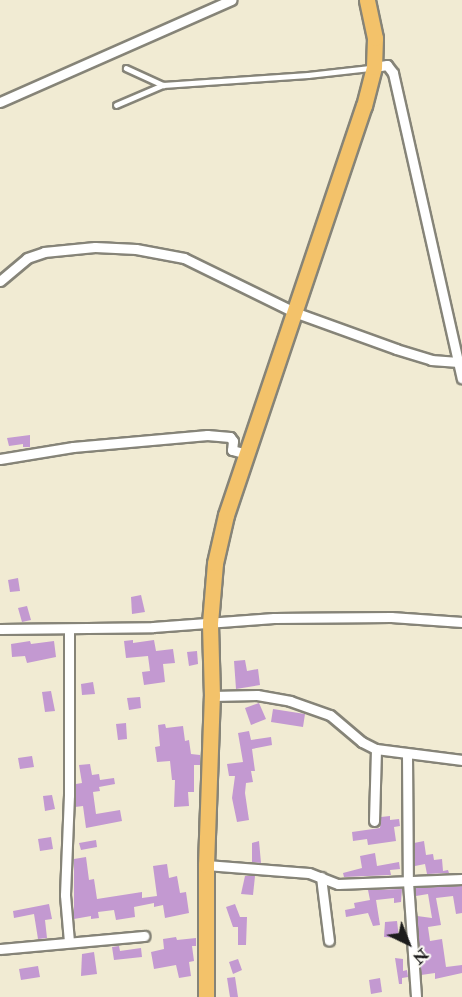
<!DOCTYPE html>
<html>
<head>
<meta charset="utf-8">
<style>
	body { margin:0 }
	#map { position:relative; width:462px; height:997px; overflow:hidden; background:#f1ebd3; font-family:"IM FELL Double Pica",serif }
	div>[style] { position:absolute }
	.building>* { inset:0; background:#c399d1 }
	.roads { filter:drop-shadow(2px 0 #868478) drop-shadow(-2px 0 #868478) drop-shadow(0 2px #868478) drop-shadow(0 -2px #868478) }
	.lane>* { height:4.5px; margin:-2.25px; padding:0 2.25px; transform-origin:2.25px; border-radius:2.25px; background:#fff }
	.street>* { height:9px; margin:-4.5px; padding:0 4.5px; transform-origin:4.5px; border-radius:4.5px; background:#fff }
	.primary>* { height:15px; margin:-7.5px; padding:0 7.5px; transform-origin:7.5px; border-radius:7.5px; background:#f3c26a }
	span { translate:-50% -50%; white-space:nowrap; text-align:center; line-height:1.15; -webkit-text-stroke:5px #fdfcf7; paint-order:stroke }
	.north { position:absolute; left:378px; top:913px; width:60px; height:60px; -webkit-text-stroke:4px #fdfcf7; paint-order:stroke; rotate:137deg; font-size:16px; font-weight:700; line-height:24px; text-align:center; color:#1c1c1c }
	.north::after { content:''; display:block; margin:auto; width:21px; height:27px; background:#1c1c1c; clip-path:polygon(50% 0,100% 100%,50% 72%,0 100%) }
</style>
</head>
<body>
<div id="map">
	<div class="building">
		<i style="clip-path:polygon(30px 435px,30px 447px,23px 447px,23px 444px,9px 446px,7px 438px)"></i>
		<i style="clip-path:polygon(18px 578px,20px 591px,10px 592px,8px 580px)"></i>
		<i style="clip-path:polygon(141px 595px,145px 612px,132px 614px,131px 597px)"></i>
		<i style="clip-path:polygon(27px 606px,31px 620px,22px 622px,18px 608px)"></i>
		<i style="clip-path:polygon(133px 640px,133px 643px,154px 640px,156px 651px,173px 649px,175px 663px,163px 664px,165px 682px,144px 685px,142px 672px,150px 671px,148px 656px,126px 658px,124px 641px)"></i>
		<i style="clip-path:polygon(30px 641px,31px 644px,54px 641px,56px 657px,27px 663px,25px 656px,12px 657px,11px 644px)"></i>
		<i style="clip-path:polygon(197px 651px,198px 664px,189px 666px,187px 652px)"></i>
		<i style="clip-path:polygon(245px 660px,247px 671px,258px 669px,260px 685px,236px 689px,234px 661px)"></i>
		<i style="clip-path:polygon(93px 682px,95px 694px,82px 695px,81px 684px)"></i>
		<i style="clip-path:polygon(51px 691px,55px 711px,45px 712px,42px 692px)"></i>
		<i style="clip-path:polygon(140px 697px,141px 708px,129px 710px,127px 698px)"></i>
		<i style="clip-path:polygon(259px 703px,266px 719px,251px 725px,245px 708px)"></i>
		<i style="clip-path:polygon(273px 709px,305px 714px,303px 727px,271px 722px)"></i>
		<i style="clip-path:polygon(126px 723px,127px 739px,118px 740px,116px 724px)"></i>
		<i style="clip-path:polygon(165px 724px,166px 728px,183px 726px,185px 741px,189px 740px,191px 754px,200px 755px,200px 765px,194px 765px,194px 792px,188px 792px,189px 806px,174px 807px,175px 780px,172px 780px,170px 761px,157px 762px,155px 747px,160px 746px,158px 725px)"></i>
		<i style="clip-path:polygon(249px 731px,251px 740px,271px 737px,272px 745px,252px 749px,255px 771px,251px 771px,253px 782px,246px 783px,245px 793px,249px 820px,237px 822px,232px 798px,235px 776px,229px 776px,227px 764px,243px 762px,238px 733px)"></i>
		<i style="clip-path:polygon(32px 756px,34px 767px,20px 769px,18px 758px)"></i>
		<i style="clip-path:polygon(90px 764px,92px 775px,99px 774px,100px 780px,114px 778px,115px 784px,99px 787px,100px 791px,93px 792px,96px 814px,120px 810px,122px 821px,86px 828px,83px 806px,75px 807px,76px 784px,82px 783px,79px 765px)"></i>
		<i style="clip-path:polygon(52px 795px,55px 809px,45px 811px,43px 796px)"></i>
		<i style="clip-path:polygon(390px 816px,390px 820px,399px 819px,400px 826px,394px 827px,396px 841px,368px 845px,367px 839px,353px 841px,352px 832px,380px 828px,381px 817px)"></i>
		<i style="clip-path:polygon(51px 837px,53px 849px,40px 851px,38px 839px)"></i>
		<i style="clip-path:polygon(96px 840px,97px 847px,81px 850px,79px 843px)"></i>
		<i style="clip-path:polygon(259px 841px,261px 863px,252px 862px,252px 843px)"></i>
		<i style="clip-path:polygon(424px 841px,426px 855px,433px 854px,434px 860px,442px 859px,443px 871px,448px 870px,449px 873px,427px 874px,425px 864px,415px 866px,414px 843px)"></i>
		<i style="clip-path:polygon(375px 853px,377px 866px,399px 862px,400px 869px,390px 870px,391px 875px,344px 877px,343px 873px,362px 868px,360px 856px)"></i>
		<i style="clip-path:polygon(86px 857px,89px 880px,94px 879px,97px 899px,142px 892px,142px 898px,157px 896px,153px 866px,167px 864px,169px 878px,177px 876px,180px 893px,186px 892px,189px 913px,165px 918px,163px 905px,154px 907px,154px 903px,134px 907px,135px 917px,116px 920px,114px 910px,98px 912px,99px 918px,91px 919px,91px 916px,74px 919px,74px 859px)"></i>
		<i style="clip-path:polygon(245px 876px,255px 876px,253px 895px,241px 894px)"></i>
		<i style="clip-path:polygon(462px 886px,462px 913px,456px 914px,453px 896px,436px 898px,441px 925px,428px 927px,430px 941px,442px 939px,446px 967px,462px 965px,462px 973px,435px 979px,435px 973px,421px 975px,417px 916px,432px 918px,428px 894px,416px 896px,415px 888px)"></i>
		<i style="clip-path:polygon(402px 889px,401px 902px,394px 903px,394px 898px,376px 900px,380px 925px,373px 926px,368px 913px,346px 917px,345px 910px,355px 908px,354px 903px,370px 900px,368px 890px)"></i>
		<i style="clip-path:polygon(49px 904px,52px 919px,45px 920px,47px 938px,38px 939px,34px 914px,14px 918px,13px 911px)"></i>
		<i style="clip-path:polygon(235px 904px,240px 917px,247px 917px,246px 945px,238px 945px,238px 927px,233px 927px,226px 907px)"></i>
		<i style="clip-path:polygon(397px 921px,399px 938px,384px 937px,385px 922px)"></i>
		<i style="clip-path:polygon(176px 937px,177px 940px,196px 938px,196px 946px,192px 946px,194px 961px,189px 962px,191px 976px,179px 978px,176px 965px,154px 969px,151px 952px,164px 949px,163px 939px)"></i>
		<i style="clip-path:polygon(119px 946px,120px 951px,141px 948px,142px 957px,114px 960px,112px 947px)"></i>
		<i style="clip-path:polygon(94px 952px,97px 974px,81px 976px,82px 954px)"></i>
		<i style="clip-path:polygon(395px 958px,403px 959px,403px 971px,407px 970px,408px 977px,402px 978px,402px 984px,399px 984px)"></i>
		<i style="clip-path:polygon(238px 959px,242px 970px,233px 974px,229px 962px)"></i>
		<i style="clip-path:polygon(38px 966px,40px 977px,21px 980px,19px 969px)"></i>
		<i style="clip-path:polygon(235px 977px,238px 997px,230px 997px,227px 978px)"></i>
		<i style="clip-path:polygon(380px 978px,382px 992px,371px 994px,369px 980px)"></i>
	</div>
	<div class="roads">
		<div class="lane">
			<i style="left:126px;top:68px;width:41px;rotate:24.7deg"></i>
			<i style="left:116px;top:105px;width:51px;rotate:-23.1deg"></i>
			<i style="left:163px;top:85px;width:145px;rotate:-3.9deg"></i>
			<i style="left:308px;top:75px;width:62px;rotate:-6.4deg"></i>
		</div>
		<div class="street">
			<i style="left:374px;top:67px;width:13px;rotate:-9deg"></i>
			<i style="left:387px;top:65px;width:10px;rotate:53deg"></i>
			<i style="left:393px;top:73px;width:313px;rotate:77.3deg"></i>
			<i style="left:0;top:102px;width:253px;rotate:-23.8deg"></i>
			<i style="left:0;top:281px;width:35px;rotate:-40deg"></i>
			<i style="left:27px;top:258px;width:18px;rotate:-19deg"></i>
			<i style="left:44px;top:252px;width:51px;rotate:-5.6deg"></i>
			<i style="left:95px;top:247px;width:41px;rotate:2.8deg"></i>
			<i style="left:136px;top:249px;width:49px;rotate:10.6deg"></i>
			<i style="left:184px;top:258px;width:123px;rotate:26.1deg"></i>
			<i style="left:294px;top:312px;width:109px;rotate:19.9deg"></i>
			<i style="left:396px;top:349px;width:37px;rotate:17deg"></i>
			<i style="left:431px;top:360px;width:31px;rotate:4deg"></i>
			<i style="left:0;top:459px;width:74px;rotate:-9.3deg"></i>
			<i style="left:73px;top:447px;width:135px;rotate:-5.1deg"></i>
			<i style="left:207px;top:435px;width:23px;rotate:5deg"></i>
			<i style="left:230px;top:437px;width:5px;rotate:53deg"></i>
			<i style="left:233px;top:441px;width:9px;rotate:96deg"></i>
			<i style="left:232px;top:450px;width:16px;rotate:15deg"></i>
			<i style="left:0;top:629px;width:153px;rotate:-0.7deg"></i>
			<i style="left:153px;top:627px;width:121px;rotate:-4.3deg"></i>
			<i style="left:274px;top:618px;width:117px;rotate:-0.5deg"></i>
			<i style="left:391px;top:617px;width:71px;rotate:4deg"></i>
			<i style="left:69px;top:629px;width:166px;rotate:90deg"></i>
			<i style="left:69px;top:795px;width:100px;rotate:92.3deg"></i>
			<i style="left:65px;top:895px;width:47px;rotate:85.1deg"></i>
			<i style="left:212px;top:696px;width:45px;rotate:-1.3deg"></i>
			<i style="left:257px;top:695px;width:34px;rotate:10deg"></i>
			<i style="left:290px;top:701px;width:42px;rotate:19.3deg"></i>
			<i style="left:330px;top:715px;width:42px;rotate:40.2deg"></i>
			<i style="left:362px;top:742px;width:16px;rotate:27deg"></i>
			<i style="left:376px;top:749px;width:87px;rotate:7.3deg"></i>
			<i style="left:407px;top:754px;width:128px;rotate:89.6deg"></i>
			<i style="left:408px;top:882px;width:115px;rotate:86deg"></i>
			<i style="left:374px;top:821px;width:72px;rotate:-88.4deg"></i>
			<i style="left:206px;top:865px;width:103px;rotate:4.4deg"></i>
			<i style="left:309px;top:873px;width:31px;rotate:21deg"></i>
			<i style="left:338px;top:884px;width:124px;rotate:-2.3deg"></i>
			<i style="left:321px;top:877px;width:64px;rotate:82.9deg"></i>
			<i style="left:0;top:949px;width:145px;rotate:-5.2deg"></i>
		</div>
		<div class="primary">
			<i style="left:206px;top:997px;width:132px;rotate:-90deg"></i>
			<i style="left:206px;top:865px;width:169px;rotate:-88deg"></i>
			<i style="left:212px;top:696px;width:73px;rotate:-91.6deg"></i>
			<i style="left:210px;top:623px;width:60px;rotate:-85.2deg"></i>
			<i style="left:215px;top:563px;width:49px;rotate:-77.1deg"></i>
			<i style="left:226px;top:515px;width:432px;rotate:-71.4deg"></i>
			<i style="left:364px;top:106px;width:40px;rotate:-75.6deg"></i>
			<i style="left:374px;top:67px;width:29px;rotate:-88deg"></i>
			<i style="left:375px;top:38px;width:39px;rotate:-102deg"></i>
		</div>
	</div>
	<div class="north">N</div>
</div>
</body>
</html>
